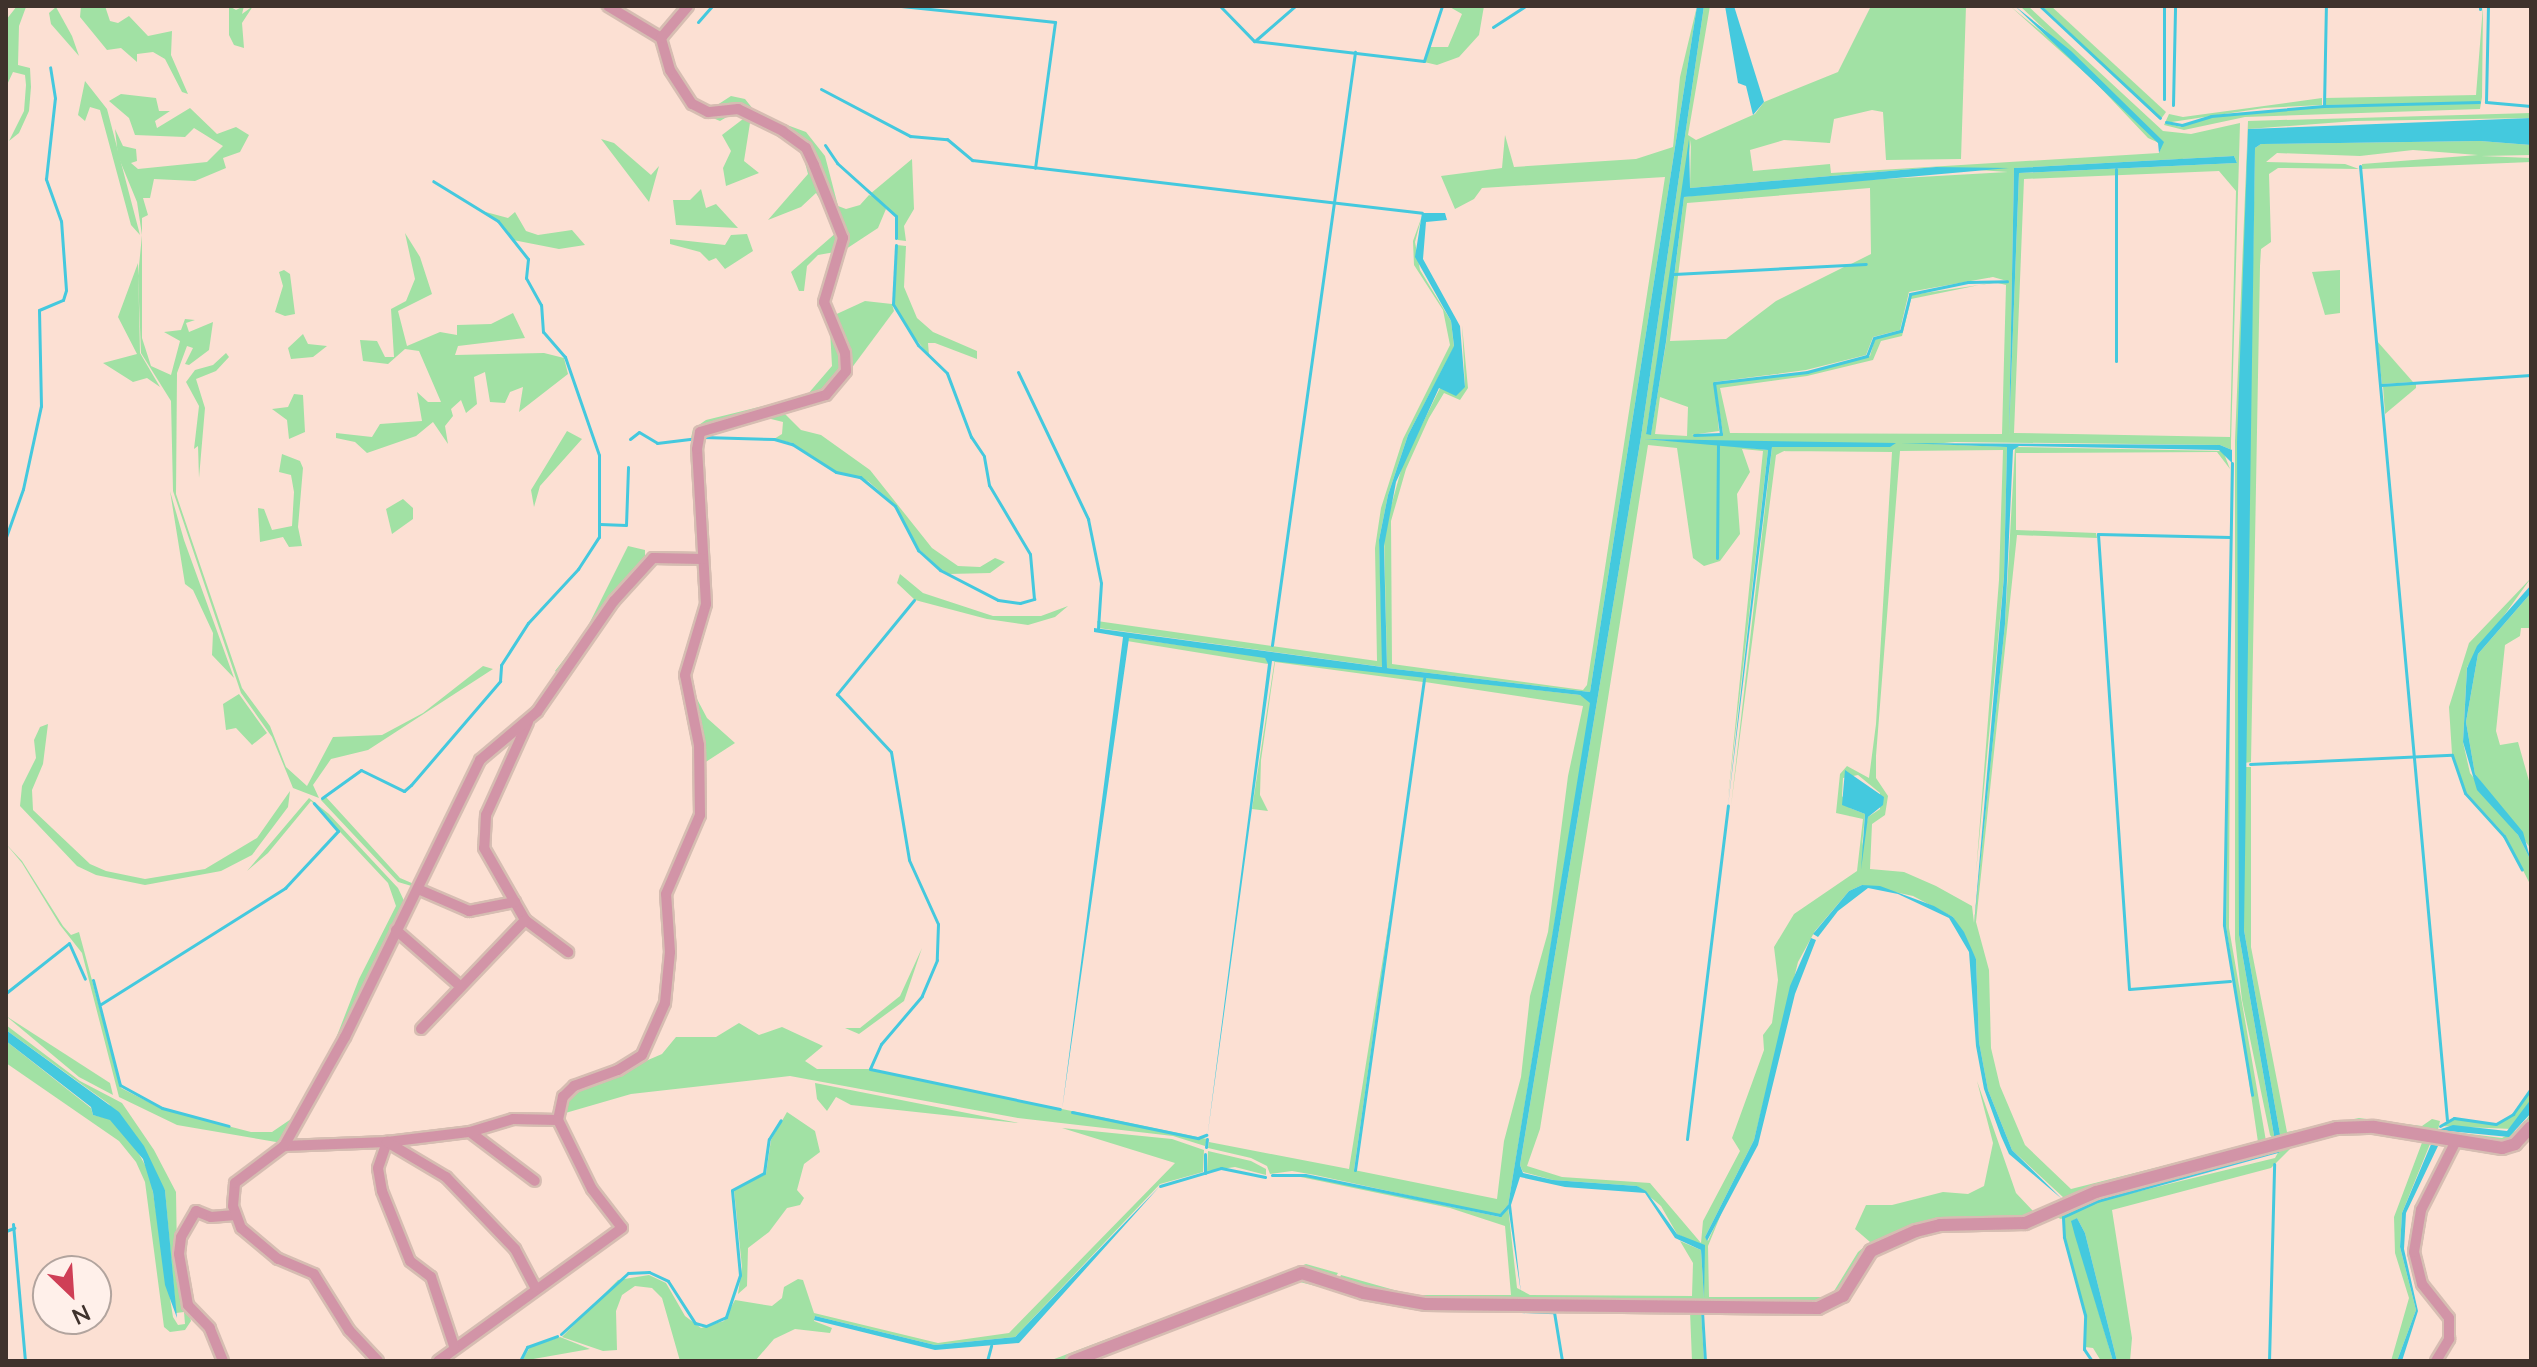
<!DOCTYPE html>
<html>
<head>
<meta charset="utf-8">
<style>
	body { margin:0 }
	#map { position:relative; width:2537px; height:1367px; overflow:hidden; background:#fce0d3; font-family:Lato,sans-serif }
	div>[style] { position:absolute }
	.green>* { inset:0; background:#a1e1a4 }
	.water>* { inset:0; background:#44c9de }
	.stream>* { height:3px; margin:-1.5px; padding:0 1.5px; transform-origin:1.5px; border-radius:1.5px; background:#44c9de }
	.roads { filter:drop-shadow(2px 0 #d6bdb2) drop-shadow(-2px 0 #d6bdb2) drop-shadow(0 2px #d6bdb2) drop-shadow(0 -2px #d6bdb2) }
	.minor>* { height:10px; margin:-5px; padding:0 5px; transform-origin:5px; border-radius:5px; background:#d294a7 }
	.tertiary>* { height:12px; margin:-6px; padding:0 6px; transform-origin:6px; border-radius:6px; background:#d294a7 }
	span { translate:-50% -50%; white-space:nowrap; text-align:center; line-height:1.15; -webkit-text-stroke:8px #fff0ea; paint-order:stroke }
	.frame { position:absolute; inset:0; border:8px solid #3f322c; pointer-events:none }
	.north { position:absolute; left:32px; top:1255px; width:80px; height:80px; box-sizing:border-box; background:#fff0ea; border:2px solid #b2a49e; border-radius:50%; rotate:155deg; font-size:22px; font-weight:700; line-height:32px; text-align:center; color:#3f322c }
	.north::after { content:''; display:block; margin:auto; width:28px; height:36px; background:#cf3f56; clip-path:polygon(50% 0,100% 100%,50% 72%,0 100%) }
</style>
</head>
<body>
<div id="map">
	<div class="green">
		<i style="clip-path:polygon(17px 6px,26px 7px,19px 26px,18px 65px,30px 68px,31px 87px,29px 111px,19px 133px,9px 141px,24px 111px,26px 85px,25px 75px,13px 72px,6px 87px,6px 20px)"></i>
		<i style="clip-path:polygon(81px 6px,105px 6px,110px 21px,118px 23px,129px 16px,148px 36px,172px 31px,171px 55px,188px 94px,182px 92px,165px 59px,153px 52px,137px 54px,137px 62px,121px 48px,107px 50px,80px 17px)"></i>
		<i style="clip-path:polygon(229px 6px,236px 10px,244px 6px,242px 14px,253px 6px,242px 23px,244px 48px,234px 45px,229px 35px)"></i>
		<i style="clip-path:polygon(596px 6px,658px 39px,663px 58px,700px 111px,739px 112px,802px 147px,839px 231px,835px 252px,818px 255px,807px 266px,804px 291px,799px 291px,791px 272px,837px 232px,833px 221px,816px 193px,801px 207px,768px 220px,808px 174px,803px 155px,786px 139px,750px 123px,744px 161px,759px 173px,726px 186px,723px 168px,731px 151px,722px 135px,743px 119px,732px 114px,720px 121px,691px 109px,678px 93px,661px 60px,656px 41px)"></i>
		<i style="clip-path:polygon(1448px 6px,1484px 6px,1479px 35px,1459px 57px,1437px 65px,1424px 62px,1430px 47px,1448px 47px,1462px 14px)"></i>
		<i style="clip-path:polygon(1697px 6px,1590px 692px,1387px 668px,1384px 532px,1403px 463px,1440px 388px,1465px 386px,1462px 325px,1468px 388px,1460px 400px,1444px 393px,1429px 418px,1406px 469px,1391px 521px,1392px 664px,1583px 690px,1587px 685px,1665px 177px,1482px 188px,1474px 199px,1455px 209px,1441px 176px,1502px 168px,1505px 135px,1514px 167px,1636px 159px,1673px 147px,1680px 77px)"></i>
		<i style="clip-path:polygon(evenodd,1704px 6px,1710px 6px,1688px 135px,1696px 140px,1755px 114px,1764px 102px,1838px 72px,1871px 6px,1966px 6px,1961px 159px,1886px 160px,1883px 112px,1872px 110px,1834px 119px,1830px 143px,1784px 140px,1750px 150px,1753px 171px,1830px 164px,1831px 173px,2159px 153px,2163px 142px,2020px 6px,2028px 6px,2163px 131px,2191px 134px,2240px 123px,2231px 442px,2229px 928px,2266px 1141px,2024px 1219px,1964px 1222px,1886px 1240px,1824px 1303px,1398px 1298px,1339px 1279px,1341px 1275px,1412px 1295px,1511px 1295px,1505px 1226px,1450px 1208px,1291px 1175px,1270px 1177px,1292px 1174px,1306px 1176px,1500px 1217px,1507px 1206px,1499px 1215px,1315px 1175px,1292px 1171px,1270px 1174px,1267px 1166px,1251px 1158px,1208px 1148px,1209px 1142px,1349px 1169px,1392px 902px,1354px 1170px,1497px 1199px,1504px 1141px,1521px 1077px,1530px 996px,1548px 932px,1568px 776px,1583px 706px,1425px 682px,1426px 677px,1580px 695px,1591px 702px,1508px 1206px,1517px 1288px,1530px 1295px,1692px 1296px,1693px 1263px,1680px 1241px,1701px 1250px,1704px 1299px,1704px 1247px,1677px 1234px,1661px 1206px,1637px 1186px,1553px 1180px,1523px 1172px,1520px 1165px,1641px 437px,1704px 6px,1691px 140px,1690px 188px,1936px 167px,2008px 172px,1778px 185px,1684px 197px,1666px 343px,1651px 434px,1646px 434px,1691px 140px,1704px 6px,2234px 156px,2237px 163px,2019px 173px,2009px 435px,2014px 168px,2234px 156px,1704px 6px,2219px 171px,2236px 191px,2230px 437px,2014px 433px,2024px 179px,2219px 171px,1704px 6px,1870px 188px,1871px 254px,1851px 264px,1868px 265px,1846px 266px,1776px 301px,1726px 339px,1670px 341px,1687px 203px,1870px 188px,1704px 6px,1993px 277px,2007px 281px,1911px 295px,1901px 332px,1875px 339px,1870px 356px,1807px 373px,1715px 383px,1723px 434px,1691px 435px,1719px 431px,1714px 382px,1806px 370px,1866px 355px,1873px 337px,1900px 330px,1909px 292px,1993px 277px,1704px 6px,1994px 282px,2006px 285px,2002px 434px,1730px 433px,1720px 388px,1807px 376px,1873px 360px,1881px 341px,1902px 336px,1911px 299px,1994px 282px,1704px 6px,1660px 397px,1688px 407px,1687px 436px,1655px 434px,1660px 397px,1704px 6px,1644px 439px,1895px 446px,1772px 447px,1731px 806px,1776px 455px,1784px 451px,1892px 452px,1876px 724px,1869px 778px,1847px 766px,1840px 774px,1836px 813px,1863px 819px,1857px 871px,1794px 914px,1774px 947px,1778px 980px,1772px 1023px,1763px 1035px,1764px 1050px,1732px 1138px,1740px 1151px,1703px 1221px,1701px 1243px,1650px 1183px,1562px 1177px,1527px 1166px,1540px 1129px,1648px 445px,1677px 448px,1691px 545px,1693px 558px,1704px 566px,1720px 561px,1740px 534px,1737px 494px,1750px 472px,1742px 449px,1763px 451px,1728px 798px,1768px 450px,1719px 444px,1717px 559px,1717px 444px,1644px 439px,1704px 6px,1955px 442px,2220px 445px,2232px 450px,2226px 925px,2258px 1142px,2071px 1189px,2025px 1145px,2000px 1086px,1991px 1048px,1989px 970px,1976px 922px,2017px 535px,2097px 538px,2096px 533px,2016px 530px,2016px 453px,2217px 452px,2230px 469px,2223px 451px,2015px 447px,2005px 624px,1974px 923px,1972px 906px,1936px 886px,1904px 872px,1870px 869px,1872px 824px,1885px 815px,1888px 796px,1876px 778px,1876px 756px,1900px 451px,2003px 450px,1999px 580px,1976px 873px,2004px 576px,2007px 447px,1933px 444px,1955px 442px,1704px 6px,1858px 775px,1880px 793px,1880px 809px,1868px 817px,1862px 846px,1865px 814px,1850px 808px,1842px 796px,1843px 778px,1858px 775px,1704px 6px,1862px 885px,1913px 896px,1953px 917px,1976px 959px,1979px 1042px,1988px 1090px,2012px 1150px,2064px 1198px,2033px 1211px,2016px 1193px,1977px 1081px,1993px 1143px,1984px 1186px,1968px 1194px,1943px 1192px,1892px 1205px,1866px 1205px,1855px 1229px,1870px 1242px,1858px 1252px,1834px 1291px,1823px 1297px,1709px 1297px,1708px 1246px,1726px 1202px,1708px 1241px,1705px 1237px,1754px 1140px,1798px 962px,1815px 931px,1849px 891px,1862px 885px)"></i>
		<i style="clip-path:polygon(2010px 6px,2071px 56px,2159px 143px,2148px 138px,2094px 81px)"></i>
		<i style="clip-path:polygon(2042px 6px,2051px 6px,2166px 112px,2161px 119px)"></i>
		<i style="clip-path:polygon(2483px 6px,2482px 97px,2480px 109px,2245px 117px,2184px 130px,2164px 125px,2169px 114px,2183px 117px,2322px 98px,2322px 105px,2264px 108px,2165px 123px,2181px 127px,2211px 117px,2325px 107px,2480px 103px,2325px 105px,2325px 98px,2476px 95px)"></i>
		<i style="clip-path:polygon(56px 7px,72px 36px,79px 56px,51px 24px,49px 13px)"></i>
		<i style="clip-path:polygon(85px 81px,107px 109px,140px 235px,131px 225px,100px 110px,90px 107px,85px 121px,78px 115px)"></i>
		<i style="clip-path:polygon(121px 94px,156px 98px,159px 111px,170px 111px,155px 121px,157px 128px,190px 108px,217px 134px,236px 127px,249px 135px,240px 152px,223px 158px,226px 168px,195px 181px,154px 179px,150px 198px,143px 198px,148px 215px,142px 218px,142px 338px,151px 366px,171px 375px,180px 341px,164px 332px,181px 330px,185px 319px,195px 320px,186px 323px,189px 332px,213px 322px,209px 350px,189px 365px,185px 364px,193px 348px,187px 346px,177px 373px,176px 494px,242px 688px,270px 726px,286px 767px,307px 786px,333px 737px,382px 735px,423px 713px,483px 666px,493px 669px,368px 750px,331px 759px,313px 785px,319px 798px,293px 788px,272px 737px,241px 693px,173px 491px,171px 401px,141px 353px,138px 276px,142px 235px,137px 202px,118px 156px,115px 129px,123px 146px,136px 149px,137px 161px,131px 163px,138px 169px,207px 162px,223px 146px,194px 128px,185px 137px,135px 135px,129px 118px,109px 101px)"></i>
		<i style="clip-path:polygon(731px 96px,745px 99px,757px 114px,806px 132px,825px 156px,838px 206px,846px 209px,860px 205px,869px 195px,875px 197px,886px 209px,878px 228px,843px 251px,810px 151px,752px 116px,711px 109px)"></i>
		<i style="clip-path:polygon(2531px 113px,2531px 118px,2355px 121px,2248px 129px,2240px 429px,2237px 442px,2239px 456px,2239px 935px,2275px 1141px,2270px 1135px,2242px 1000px,2235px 939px,2235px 441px,2248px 121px)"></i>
		<i style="clip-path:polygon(601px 139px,614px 143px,651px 175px,659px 166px,649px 202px)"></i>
		<i style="clip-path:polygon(2480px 141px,2531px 145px,2531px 155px,2481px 156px,2531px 158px,2531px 162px,2362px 169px,2362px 164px,2478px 155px,2413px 150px,2360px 156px,2277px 153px,2266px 162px,2345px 164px,2359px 169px,2278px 168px,2269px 174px,2271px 242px,2261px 249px,2260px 266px,2251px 762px,2244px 763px,2255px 148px,2261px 144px)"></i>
		<i style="clip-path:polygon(912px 159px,914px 209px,904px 226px,906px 241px,898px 240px,896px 215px,870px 194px)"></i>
		<i style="clip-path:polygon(701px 189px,706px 208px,716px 204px,738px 228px,676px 225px,673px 200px,690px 200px)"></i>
		<i style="clip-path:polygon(482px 211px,508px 218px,515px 212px,526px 231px,538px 235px,572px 230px,585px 245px,559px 249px,513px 240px,499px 221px)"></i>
		<i style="clip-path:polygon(1422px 216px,1415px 242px,1420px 270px,1451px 321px,1454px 347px,1408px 435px,1388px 495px,1379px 540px,1383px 667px,1098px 628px,1097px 621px,1377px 661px,1375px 548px,1381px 508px,1403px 439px,1450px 345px,1443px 310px,1414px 265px,1413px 241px)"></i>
		<i style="clip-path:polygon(405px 233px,420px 257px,432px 294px,398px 311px,407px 346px,440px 332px,457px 335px,457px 325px,491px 324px,513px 313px,525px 338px,458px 346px,455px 355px,544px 353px,564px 358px,568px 374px,519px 412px,523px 387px,510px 392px,505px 403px,490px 402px,485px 372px,474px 377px,477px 404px,466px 413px,461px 400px,451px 409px,453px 416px,445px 426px,448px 444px,433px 422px,416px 436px,367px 453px,355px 442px,336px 438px,336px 433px,372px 437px,380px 424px,422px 421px,417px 392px,428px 402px,441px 402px,419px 351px,405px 349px,388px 364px,363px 361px,360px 340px,377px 341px,385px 357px,394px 357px,391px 309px,406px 301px,415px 279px)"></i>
		<i style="clip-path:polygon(747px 234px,753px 251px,725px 269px,716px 258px,709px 261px,700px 252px,670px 244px,670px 239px,725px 245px,731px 235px)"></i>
		<i style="clip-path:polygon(897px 245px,906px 246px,904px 287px,917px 318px,933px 332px,977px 351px,977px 359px,935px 343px,928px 343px,929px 355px,914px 337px,893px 304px)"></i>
		<i style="clip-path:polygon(138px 263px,140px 353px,160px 387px,147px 378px,133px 382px,103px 363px,137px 354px,118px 317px)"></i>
		<i style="clip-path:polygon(284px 270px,290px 274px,295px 314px,285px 316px,275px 312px,283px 286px,279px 272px)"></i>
		<i style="clip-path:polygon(2340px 270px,2340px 313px,2325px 315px,2312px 272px)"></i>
		<i style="clip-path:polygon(865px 301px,892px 304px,894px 311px,845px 377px,828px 318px)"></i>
		<i style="clip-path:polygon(830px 330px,845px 363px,829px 390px,712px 422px,691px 438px,693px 429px,706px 420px,807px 395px,832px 366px)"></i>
		<i style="clip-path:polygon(303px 334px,308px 344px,327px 346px,313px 357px,291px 359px,288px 348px)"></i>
		<i style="clip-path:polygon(2377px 341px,2413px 382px,2382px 384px)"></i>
		<i style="clip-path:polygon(226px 353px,229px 357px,216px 371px,196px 379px,205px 408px,199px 478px,198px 446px,194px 449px,199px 406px,186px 382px,195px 370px,213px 365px)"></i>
		<i style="clip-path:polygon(2416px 384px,2416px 388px,2385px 414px,2383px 386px)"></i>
		<i style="clip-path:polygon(294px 394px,303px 395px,305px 432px,289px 439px,287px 420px,272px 409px,288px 407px)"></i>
		<i style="clip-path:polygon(780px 409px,801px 430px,821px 435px,870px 470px,932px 548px,958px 566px,980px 567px,995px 558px,1005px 562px,990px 573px,949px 574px,940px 569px,919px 549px,895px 505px,868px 481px,836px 472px,792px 443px,774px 439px,782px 434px,783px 422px,763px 417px)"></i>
		<i style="clip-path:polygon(567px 431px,582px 439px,540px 486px,534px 507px,531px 490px)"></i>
		<i style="clip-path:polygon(282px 454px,300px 461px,303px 468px,298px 527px,302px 546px,289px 547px,283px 537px,260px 542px,258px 508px,264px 509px,272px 530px,292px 526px,294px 492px,291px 475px,279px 472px)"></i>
		<i style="clip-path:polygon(170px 491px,184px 540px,234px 678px,212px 655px,213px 633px,193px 590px,185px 584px)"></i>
		<i style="clip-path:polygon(403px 499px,413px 508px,413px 519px,392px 534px,386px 509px)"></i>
		<i style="clip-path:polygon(628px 546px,645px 550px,645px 560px,560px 674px,555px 671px,584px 634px)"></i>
		<i style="clip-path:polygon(900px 574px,923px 593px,993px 616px,1041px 616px,1068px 606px,1055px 617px,1028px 625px,987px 619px,915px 600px,897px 583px)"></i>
		<i style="clip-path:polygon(2531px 578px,2467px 667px,2463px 742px,2470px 773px,2518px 835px,2531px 861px,2531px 886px,2505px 835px,2465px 791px,2452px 754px,2449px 707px,2469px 643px)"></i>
		<i style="clip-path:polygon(2531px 593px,2531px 628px,2521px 628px,2520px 636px,2505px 645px,2496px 731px,2500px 745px,2518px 742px,2531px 788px,2531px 849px,2475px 774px,2466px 722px,2478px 654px)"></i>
		<i style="clip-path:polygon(1129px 638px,1265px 657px,1268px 664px,1127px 641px)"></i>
		<i style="clip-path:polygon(1275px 658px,1423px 677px,1423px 682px,1275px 662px,1261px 760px,1260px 795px,1268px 811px,1252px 809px)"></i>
		<i style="clip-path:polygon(686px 678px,707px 718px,735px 743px,698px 767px)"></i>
		<i style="clip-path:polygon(239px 694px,267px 733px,252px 745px,236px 728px,226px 730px,223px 704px)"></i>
		<i style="clip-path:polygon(48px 724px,43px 764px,32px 790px,33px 810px,90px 864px,106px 871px,145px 879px,205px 869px,257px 838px,290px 791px,288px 807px,252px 855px,221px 871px,145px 885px,96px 875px,77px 866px,20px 806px,22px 786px,36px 758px,34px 740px,40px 727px)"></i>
		<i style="clip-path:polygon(2244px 767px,2251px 767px,2251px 947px,2287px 1132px,2359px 1118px,2422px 1126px,2432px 1119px,2440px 1121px,2438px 1130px,2502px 1138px,2521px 1128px,2531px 1113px,2524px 1133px,2503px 1143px,2386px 1125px,2281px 1140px,2244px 930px)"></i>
		<i style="clip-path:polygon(326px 797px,400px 878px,414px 884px,443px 830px,415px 887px,398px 882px,321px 800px)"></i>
		<i style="clip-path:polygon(309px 798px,329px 814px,398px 888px,406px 905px,355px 1011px,282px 1143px,177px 1125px,119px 1097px,82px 953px,60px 925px,22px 863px,6px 844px,22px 861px,63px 926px,71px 935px,79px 932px,121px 1088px,162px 1109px,251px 1132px,272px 1132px,291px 1119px,333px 1046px,359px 979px,396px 906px,388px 883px,311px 801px,268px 853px,247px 871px)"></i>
		<i style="clip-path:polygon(922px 948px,904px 1001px,859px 1034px,845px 1028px,860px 1028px,900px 996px)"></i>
		<i style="clip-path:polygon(6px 1016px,110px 1083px,113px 1095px,79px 1077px)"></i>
		<i style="clip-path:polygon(739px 1023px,759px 1035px,782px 1027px,823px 1046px,805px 1061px,817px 1069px,869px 1069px,1207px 1139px,1205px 1146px,1173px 1136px,1018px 1118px,790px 1076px,631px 1094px,562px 1114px,569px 1094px,662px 1054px,676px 1037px,716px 1037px)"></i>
		<i style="clip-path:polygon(6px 1025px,80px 1081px,122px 1103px,154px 1150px,176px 1192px,177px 1255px,191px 1321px,185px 1330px,170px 1332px,164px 1327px,145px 1182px,136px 1162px,119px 1141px,6px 1063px,6px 1041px,91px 1108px,93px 1115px,110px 1119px,134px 1145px,150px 1174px,173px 1317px,178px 1325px,185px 1324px,184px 1312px,176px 1313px,165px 1190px,109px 1104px,6px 1030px)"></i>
		<i style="clip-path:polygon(815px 1083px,977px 1115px,1019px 1123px,851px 1105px,836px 1097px,827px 1111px,817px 1099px)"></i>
		<i style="clip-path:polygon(2531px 1090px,2531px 1099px,2512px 1129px,2440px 1126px,2454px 1119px,2496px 1125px,2514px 1114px)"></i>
		<i style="clip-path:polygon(787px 1112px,815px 1131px,820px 1152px,804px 1164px,797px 1190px,804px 1198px,800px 1205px,787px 1208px,769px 1232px,748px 1248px,747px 1286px,738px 1294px,742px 1267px,734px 1190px,766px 1174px,771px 1140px)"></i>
		<i style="clip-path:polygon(1062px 1128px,1172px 1139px,1204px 1150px,1203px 1172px,1160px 1184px,1015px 1337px,935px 1345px,815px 1316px,814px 1321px,832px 1328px,830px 1333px,795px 1329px,774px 1339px,755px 1361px,680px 1361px,662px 1298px,652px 1288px,635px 1286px,622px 1295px,616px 1311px,617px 1350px,603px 1351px,562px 1337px,618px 1280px,649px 1275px,666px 1283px,685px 1316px,701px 1328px,724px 1321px,735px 1300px,772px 1306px,782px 1298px,784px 1287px,798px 1279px,803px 1280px,814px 1313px,938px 1343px,1009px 1333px,1175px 1163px)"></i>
		<i style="clip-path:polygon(2358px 1128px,2422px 1137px,2445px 1144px,2430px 1144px,2402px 1213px,2400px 1247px,2416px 1310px,2397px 1361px,2391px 1361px,2409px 1298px,2395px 1253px,2394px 1217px,2423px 1140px,2359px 1131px,2295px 1144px,2271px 1168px,2112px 1210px,2132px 1338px,2130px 1361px,2117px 1361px,2085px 1233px,2077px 1218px,2072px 1221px,2113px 1361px,2101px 1361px,2093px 1348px,2085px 1347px,2086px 1315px,2065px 1237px,2065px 1217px,2099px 1201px,2275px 1158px,2280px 1149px,2096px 1200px,2061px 1219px,2054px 1216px,2028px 1224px,2106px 1192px)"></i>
		<i style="clip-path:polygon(1208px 1151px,1251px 1161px,1266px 1169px,1266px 1175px,1235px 1167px,1207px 1171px)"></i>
		<i style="clip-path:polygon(1306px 1264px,1338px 1273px,1334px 1279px,1312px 1273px,1140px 1330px,1066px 1361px,1049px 1361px)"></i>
		<i style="clip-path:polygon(1292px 1277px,1426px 1305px,1813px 1310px,1701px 1311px,1704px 1361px,1692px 1361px,1690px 1311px,1442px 1308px,1382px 1303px,1292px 1280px,1231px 1308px,1079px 1361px)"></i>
		<i style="clip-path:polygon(560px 1337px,590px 1349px,522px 1361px,530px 1347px)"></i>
	</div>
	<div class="water">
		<i style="clip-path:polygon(1697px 6px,1704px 6px,1641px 437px,1520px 1165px,1523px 1173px,1553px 1180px,1637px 1186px,1646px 1191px,1677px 1234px,1705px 1245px,1704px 1299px,1701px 1250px,1675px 1238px,1645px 1193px,1565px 1187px,1520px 1177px,1511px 1205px,1521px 1293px,1508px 1206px,1590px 703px,1580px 695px,1272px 661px,1207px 1139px,1268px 664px,1265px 658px,1129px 638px,1062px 1110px,1123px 637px,1094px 632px,1094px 628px,1382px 667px,1379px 540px,1388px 495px,1408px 435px,1454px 346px,1451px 321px,1415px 257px,1422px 213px,1445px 213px,1447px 220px,1426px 222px,1423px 259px,1460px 326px,1465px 387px,1456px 396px,1439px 388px,1396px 482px,1384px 546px,1387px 668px,1590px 692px)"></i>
		<i style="clip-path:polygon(1725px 6px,1734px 6px,1764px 102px,1753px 115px,1746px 86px,1738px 83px)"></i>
		<i style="clip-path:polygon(2015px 6px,2071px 51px,2164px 142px,2159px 153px,2158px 143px)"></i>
		<i style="clip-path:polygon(2531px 118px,2531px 145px,2480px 141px,2261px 144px,2255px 148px,2244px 930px,2281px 1140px,2275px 1141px,2239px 935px,2237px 442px,2248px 129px)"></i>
		<i style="clip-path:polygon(1689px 139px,1690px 188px,1936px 167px,2009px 168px,1684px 197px,1666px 342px,1651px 435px,1646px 434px)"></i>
		<i style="clip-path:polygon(2234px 156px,2237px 163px,2019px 173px,2009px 435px,2014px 168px)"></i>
		<i style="clip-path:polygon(1644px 439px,1896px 443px,1890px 447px,1772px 447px,1728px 806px,1768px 450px)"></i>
		<i style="clip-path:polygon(1901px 443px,2220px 445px,2232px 450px,2232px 463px,2219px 450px,2019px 446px,2013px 450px,2005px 624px,1974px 925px,2004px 576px,2007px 447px)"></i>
		<i style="clip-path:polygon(2531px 585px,2531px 593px,2478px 654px,2466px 722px,2475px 774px,2523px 832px,2531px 861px,2518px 835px,2477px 790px,2463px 742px,2467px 668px,2477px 646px)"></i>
		<i style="clip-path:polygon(1845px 770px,1884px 797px,1883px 805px,1868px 817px,1861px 870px,1865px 814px,1842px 805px)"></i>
		<i style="clip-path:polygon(1862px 885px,1880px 886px,1934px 906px,1953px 917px,1964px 932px,1976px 959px,1979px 1042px,1988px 1090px,2012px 1150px,2062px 1199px,2009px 1154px,2001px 1136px,1984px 1089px,1976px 1046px,1969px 952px,1949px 918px,1898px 894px,1868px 888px,1838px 911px,1818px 937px,1813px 934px,1849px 891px)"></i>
		<i style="clip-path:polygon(1811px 938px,1816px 940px,1795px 994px,1758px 1145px,1707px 1241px,1705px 1237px,1754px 1140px,1790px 986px)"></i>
		<i style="clip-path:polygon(6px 1030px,119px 1112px,144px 1146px,165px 1190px,177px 1318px,165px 1285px,153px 1192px,143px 1159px,110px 1120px,93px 1115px,91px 1107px,6px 1041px)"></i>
		<i style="clip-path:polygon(2531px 1099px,2531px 1113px,2509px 1137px,2438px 1130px,2453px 1125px,2507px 1131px)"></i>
		<i style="clip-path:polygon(2432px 1142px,2438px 1146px,2406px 1213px,2404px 1249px,2418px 1311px,2402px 1361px,2397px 1361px,2416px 1310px,2400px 1247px,2402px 1213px)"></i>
		<i style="clip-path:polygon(1160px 1186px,1019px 1343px,935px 1350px,814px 1320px,815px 1316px,935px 1345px,1015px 1337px)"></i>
		<i style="clip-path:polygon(2077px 1218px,2085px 1233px,2117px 1361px,2113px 1361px,2075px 1236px,2071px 1221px)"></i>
	</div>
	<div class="stream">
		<i style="left:901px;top:6px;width:155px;rotate:5.9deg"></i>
		<i style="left:1055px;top:22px;width:147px;rotate:97.8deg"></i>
		<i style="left:1220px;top:6px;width:49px;rotate:45.8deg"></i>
		<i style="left:1254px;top:41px;width:171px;rotate:6.7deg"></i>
		<i style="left:1424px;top:61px;width:58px;rotate:-71.9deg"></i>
		<i style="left:2040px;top:6px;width:164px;rotate:43deg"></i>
		<i style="left:2488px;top:6px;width:96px;rotate:91.2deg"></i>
		<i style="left:2486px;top:102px;width:45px;rotate:5.1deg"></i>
		<i style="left:2480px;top:9px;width:3px;rotate:-90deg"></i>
		<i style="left:698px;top:22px;width:21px;rotate:-49deg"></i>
		<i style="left:1493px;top:27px;width:38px;rotate:-33deg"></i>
		<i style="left:1256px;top:40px;width:52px;rotate:-41.1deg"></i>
		<i style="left:821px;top:89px;width:101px;rotate:27.8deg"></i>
		<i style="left:910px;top:136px;width:37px;rotate:5deg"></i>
		<i style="left:947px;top:139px;width:33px;rotate:40deg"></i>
		<i style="left:972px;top:160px;width:453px;rotate:6.7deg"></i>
		<i style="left:2164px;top:99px;width:93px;rotate:-90deg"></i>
		<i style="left:2173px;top:105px;width:99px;rotate:-88.8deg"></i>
		<i style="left:2324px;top:106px;width:100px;rotate:-88.9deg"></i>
		<i style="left:2166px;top:122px;width:16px;rotate:11deg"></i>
		<i style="left:2182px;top:125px;width:30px;rotate:-17deg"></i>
		<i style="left:2211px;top:116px;width:113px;rotate:-5.1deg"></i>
		<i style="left:2324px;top:106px;width:155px;rotate:-1.5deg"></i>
		<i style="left:825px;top:145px;width:22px;rotate:56deg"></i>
		<i style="left:837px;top:163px;width:79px;rotate:41.9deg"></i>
		<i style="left:896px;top:216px;width:22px;rotate:90deg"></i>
		<i style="left:2360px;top:166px;width:958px;rotate:84.79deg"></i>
		<i style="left:1674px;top:274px;width:192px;rotate:-3deg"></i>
		<i style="left:2116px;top:361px;width:192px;rotate:-90deg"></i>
		<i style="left:1018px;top:372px;width:163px;rotate:64.5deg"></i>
		<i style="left:1088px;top:519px;width:65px;rotate:78.5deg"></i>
		<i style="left:1101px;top:583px;width:45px;rotate:93.8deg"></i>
		<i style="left:2381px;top:385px;width:150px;rotate:-3.8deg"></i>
		<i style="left:1694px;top:435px;width:27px;rotate:-2deg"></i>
		<i style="left:1721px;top:434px;width:51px;rotate:-97.8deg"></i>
		<i style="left:1714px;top:383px;width:94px;rotate:-6.7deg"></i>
		<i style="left:1807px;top:372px;width:62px;rotate:-14.9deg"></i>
		<i style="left:1867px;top:356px;width:19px;rotate:-69deg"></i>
		<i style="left:1874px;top:338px;width:28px;rotate:-15deg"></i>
		<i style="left:1901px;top:331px;width:38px;rotate:-76deg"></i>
		<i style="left:1910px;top:294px;width:59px;rotate:-11.7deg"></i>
		<i style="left:1968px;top:282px;width:39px;rotate:-1deg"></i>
		<i style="left:703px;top:437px;width:71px;rotate:1.6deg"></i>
		<i style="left:774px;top:439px;width:19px;rotate:16deg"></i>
		<i style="left:792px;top:444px;width:52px;rotate:32.5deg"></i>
		<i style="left:836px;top:472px;width:25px;rotate:12deg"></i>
		<i style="left:860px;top:477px;width:45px;rotate:39.6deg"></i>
		<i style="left:895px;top:506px;width:50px;rotate:62.4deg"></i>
		<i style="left:918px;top:550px;width:30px;rotate:42deg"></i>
		<i style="left:940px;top:570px;width:65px;rotate:27.3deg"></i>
		<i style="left:998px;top:600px;width:22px;rotate:8deg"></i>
		<i style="left:1020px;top:603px;width:15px;rotate:-16deg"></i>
		<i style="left:1034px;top:599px;width:45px;rotate:-95.1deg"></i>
		<i style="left:1030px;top:554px;width:80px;rotate:-120.7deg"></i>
		<i style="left:989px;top:485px;width:29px;rotate:-100deg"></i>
		<i style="left:984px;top:456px;width:23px;rotate:-124deg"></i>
		<i style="left:971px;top:437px;width:68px;rotate:-110.6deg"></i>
		<i style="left:947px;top:373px;width:40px;rotate:-136deg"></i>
		<i style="left:918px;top:345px;width:48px;rotate:-121.4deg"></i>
		<i style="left:893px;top:304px;width:59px;rotate:-87.1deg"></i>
		<i style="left:630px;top:439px;width:11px;rotate:-38deg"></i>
		<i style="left:639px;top:432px;width:21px;rotate:31deg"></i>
		<i style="left:657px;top:443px;width:35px;rotate:-7deg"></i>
		<i style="left:2232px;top:463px;width:462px;rotate:91deg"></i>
		<i style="left:2224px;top:925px;width:172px;rotate:80.6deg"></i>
		<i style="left:600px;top:524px;width:26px;rotate:2deg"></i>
		<i style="left:626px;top:525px;width:58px;rotate:-88deg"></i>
		<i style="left:6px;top:537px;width:51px;rotate:-70.5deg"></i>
		<i style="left:23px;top:489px;width:85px;rotate:-77.8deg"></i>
		<i style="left:41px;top:406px;width:96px;rotate:-91.2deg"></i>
		<i style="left:39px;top:310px;width:26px;rotate:-23deg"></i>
		<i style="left:63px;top:300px;width:10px;rotate:-73deg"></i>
		<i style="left:66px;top:290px;width:69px;rotate:-94.1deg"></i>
		<i style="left:61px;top:221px;width:45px;rotate:-109.7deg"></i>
		<i style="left:46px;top:179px;width:81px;rotate:-83.7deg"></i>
		<i style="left:55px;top:98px;width:31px;rotate:-99deg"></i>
		<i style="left:1717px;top:558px;width:114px;rotate:-89.5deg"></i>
		<i style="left:914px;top:600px;width:122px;rotate:129.3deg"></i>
		<i style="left:837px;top:694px;width:79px;rotate:47deg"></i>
		<i style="left:891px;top:752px;width:109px;rotate:80.5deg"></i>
		<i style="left:909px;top:860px;width:70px;rotate:65.6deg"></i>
		<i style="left:938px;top:924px;width:36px;rotate:92deg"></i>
		<i style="left:937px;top:960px;width:39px;rotate:113deg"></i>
		<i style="left:922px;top:996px;width:63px;rotate:130.5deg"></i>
		<i style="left:881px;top:1044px;width:27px;rotate:114deg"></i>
		<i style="left:870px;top:1069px;width:194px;rotate:11.9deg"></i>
		<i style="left:1272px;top:645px;width:599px;rotate:-82.03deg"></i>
		<i style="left:2250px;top:764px;width:202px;rotate:-2.6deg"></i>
		<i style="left:2452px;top:755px;width:40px;rotate:71.1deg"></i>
		<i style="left:2465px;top:793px;width:58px;rotate:47.8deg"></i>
		<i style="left:2504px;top:836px;width:38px;rotate:62deg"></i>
		<i style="left:322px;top:798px;width:48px;rotate:-35.7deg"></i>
		<i style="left:361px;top:770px;width:48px;rotate:26deg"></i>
		<i style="left:404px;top:791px;width:9px;rotate:-41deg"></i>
		<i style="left:411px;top:785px;width:137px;rotate:-49.4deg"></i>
		<i style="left:500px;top:681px;width:16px;rotate:-86deg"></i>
		<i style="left:501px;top:665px;width:50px;rotate:-57.3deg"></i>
		<i style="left:528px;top:623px;width:74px;rotate:-47.2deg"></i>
		<i style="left:578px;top:569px;width:38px;rotate:-57deg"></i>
		<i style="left:599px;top:537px;width:82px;rotate:-90deg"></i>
		<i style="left:599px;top:455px;width:104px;rotate:-109.1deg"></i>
		<i style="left:565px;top:357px;width:33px;rotate:-131deg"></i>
		<i style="left:543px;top:332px;width:27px;rotate:-94deg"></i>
		<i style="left:541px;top:305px;width:31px;rotate:-119deg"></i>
		<i style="left:526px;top:278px;width:19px;rotate:-84deg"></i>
		<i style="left:528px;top:259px;width:48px;rotate:-128.3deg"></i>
		<i style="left:498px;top:221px;width:76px;rotate:-148.4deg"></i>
		<i style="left:93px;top:980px;width:108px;rotate:75.6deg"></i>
		<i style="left:120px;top:1085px;width:48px;rotate:28.7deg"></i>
		<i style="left:162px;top:1108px;width:69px;rotate:15deg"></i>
		<i style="left:2230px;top:981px;width:101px;rotate:175.5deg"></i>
		<i style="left:2129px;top:989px;width:456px;rotate:-93.9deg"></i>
		<i style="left:2098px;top:534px;width:132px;rotate:1.3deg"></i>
		<i style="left:6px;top:993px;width:80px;rotate:-38.4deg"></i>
		<i style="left:69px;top:943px;width:39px;rotate:66deg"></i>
		<i style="left:101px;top:1004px;width:218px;rotate:-32.2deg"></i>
		<i style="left:285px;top:888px;width:78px;rotate:-47.1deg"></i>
		<i style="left:338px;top:831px;width:37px;rotate:-131deg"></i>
		<i style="left:1072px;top:1112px;width:129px;rotate:11.7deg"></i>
		<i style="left:1198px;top:1138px;width:9px;rotate:-21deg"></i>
		<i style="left:2440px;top:1126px;width:16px;rotate:-30deg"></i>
		<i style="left:2454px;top:1118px;width:42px;rotate:8.1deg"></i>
		<i style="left:2496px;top:1124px;width:20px;rotate:-30deg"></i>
		<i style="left:2513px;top:1114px;width:32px;rotate:-55deg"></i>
		<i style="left:1687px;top:1139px;width:336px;rotate:-83deg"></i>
		<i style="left:1206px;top:1147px;width:8px;rotate:-83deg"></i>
		<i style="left:1355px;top:1170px;width:498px;rotate:-82deg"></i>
		<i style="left:1205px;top:1173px;width:19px;rotate:-90deg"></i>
		<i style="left:1272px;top:1175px;width:33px"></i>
		<i style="left:1305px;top:1175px;width:199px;rotate:11.6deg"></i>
		<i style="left:1500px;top:1215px;width:12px;rotate:-48deg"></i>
		<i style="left:1160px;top:1186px;width:64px;rotate:-16.4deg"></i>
		<i style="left:1221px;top:1168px;width:45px;rotate:11.6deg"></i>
		<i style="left:13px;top:1224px;width:138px;rotate:85deg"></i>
		<i style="left:6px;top:1231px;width:9px;rotate:-21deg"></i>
		<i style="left:1521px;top:1311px;width:33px;rotate:2deg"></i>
		<i style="left:1554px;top:1312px;width:50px;rotate:80.7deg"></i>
		<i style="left:1702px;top:1311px;width:50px;rotate:86.6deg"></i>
		<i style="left:561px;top:1334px;width:91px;rotate:-42.3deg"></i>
		<i style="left:628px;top:1273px;width:21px;rotate:-3deg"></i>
		<i style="left:649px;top:1272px;width:21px;rotate:25deg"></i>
		<i style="left:668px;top:1281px;width:50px;rotate:57.3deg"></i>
		<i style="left:695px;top:1323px;width:11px;rotate:15deg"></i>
		<i style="left:706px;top:1326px;width:22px;rotate:-24deg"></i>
		<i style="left:726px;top:1317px;width:44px;rotate:-71.6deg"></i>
		<i style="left:740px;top:1275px;width:85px;rotate:-95.4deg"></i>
		<i style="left:732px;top:1190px;width:36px;rotate:-28deg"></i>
		<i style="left:764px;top:1173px;width:34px;rotate:-82deg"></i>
		<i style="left:769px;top:1139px;width:22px;rotate:-58deg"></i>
		<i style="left:520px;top:1361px;width:16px;rotate:-63deg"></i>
		<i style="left:527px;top:1347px;width:32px;rotate:-20deg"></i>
		<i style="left:987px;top:1361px;width:16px;rotate:-75deg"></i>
		<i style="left:2092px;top:1361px;width:14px;rotate:-124deg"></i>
		<i style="left:2084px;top:1349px;width:34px;rotate:-88deg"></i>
		<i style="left:2085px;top:1315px;width:81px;rotate:-105.1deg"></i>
		<i style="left:2064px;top:1237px;width:20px;rotate:-93deg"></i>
		<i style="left:2063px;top:1217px;width:38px;rotate:-25deg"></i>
		<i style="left:2097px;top:1201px;width:187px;rotate:-15.5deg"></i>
		<i style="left:2269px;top:1361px;width:197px;rotate:-88.5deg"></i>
	</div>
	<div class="roads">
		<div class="minor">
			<i style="left:608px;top:6px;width:62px;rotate:31.1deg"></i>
			<i style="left:528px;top:722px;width:102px;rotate:114.3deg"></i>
			<i style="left:486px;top:815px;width:33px;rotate:93deg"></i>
			<i style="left:484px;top:848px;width:83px;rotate:60.3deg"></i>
			<i style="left:525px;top:920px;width:54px;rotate:36.7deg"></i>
			<i style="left:418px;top:889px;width:56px;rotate:23.3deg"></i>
			<i style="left:469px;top:911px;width:47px;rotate:-11.1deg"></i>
			<i style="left:396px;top:930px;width:85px;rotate:41.2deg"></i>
			<i style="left:421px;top:1029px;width:151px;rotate:-46.3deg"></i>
			<i style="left:558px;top:1120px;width:24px;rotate:-78deg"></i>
			<i style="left:563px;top:1097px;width:16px;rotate:-45deg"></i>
			<i style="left:574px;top:1086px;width:47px;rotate:-20deg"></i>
			<i style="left:618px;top:1070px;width:28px;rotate:-32deg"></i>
			<i style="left:642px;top:1055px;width:57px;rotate:-66.1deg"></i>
			<i style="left:665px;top:1003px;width:51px;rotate:-84.4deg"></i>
			<i style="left:670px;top:952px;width:58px;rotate:-93.9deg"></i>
			<i style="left:666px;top:894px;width:86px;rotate:-66.7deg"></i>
			<i style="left:700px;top:815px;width:70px;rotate:-90.8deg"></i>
			<i style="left:699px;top:745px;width:71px;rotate:-101.3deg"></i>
			<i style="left:685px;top:675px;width:74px;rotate:-73.5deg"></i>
			<i style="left:706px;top:604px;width:155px;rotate:-93.3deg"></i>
			<i style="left:697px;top:449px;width:17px;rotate:-80deg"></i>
			<i style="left:700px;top:432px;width:131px;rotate:-16.4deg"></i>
			<i style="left:826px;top:395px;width:31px;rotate:-50deg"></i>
			<i style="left:846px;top:371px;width:18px;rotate:-93deg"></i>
			<i style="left:845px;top:353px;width:55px;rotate:-112.4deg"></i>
			<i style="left:824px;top:302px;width:67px;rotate:-73.5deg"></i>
			<i style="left:843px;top:238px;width:79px;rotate:-111.7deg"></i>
			<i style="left:814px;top:165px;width:19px;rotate:-115deg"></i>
			<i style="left:806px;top:148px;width:29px;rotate:-144deg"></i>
			<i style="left:783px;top:131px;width:50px;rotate:-153.9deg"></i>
			<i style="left:738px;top:109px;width:30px;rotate:174deg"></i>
			<i style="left:708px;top:112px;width:18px;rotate:-153deg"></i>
			<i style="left:692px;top:104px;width:40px;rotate:-122.9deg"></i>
			<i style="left:670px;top:70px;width:33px;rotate:-106deg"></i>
			<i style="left:661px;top:38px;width:42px;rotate:-49.8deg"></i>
			<i style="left:470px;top:1132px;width:81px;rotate:37deg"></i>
			<i style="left:284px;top:1146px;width:103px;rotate:-2.2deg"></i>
			<i style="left:387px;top:1142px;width:84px;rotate:-6.9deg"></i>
			<i style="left:470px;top:1132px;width:45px;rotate:-16.8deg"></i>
			<i style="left:513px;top:1119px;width:45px;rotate:1.3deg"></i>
			<i style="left:558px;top:1120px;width:77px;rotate:63.8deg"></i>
			<i style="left:592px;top:1189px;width:49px;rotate:52.4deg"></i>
			<i style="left:622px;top:1228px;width:227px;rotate:144.1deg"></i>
			<i style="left:454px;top:1346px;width:73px;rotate:-108.4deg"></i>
			<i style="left:431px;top:1277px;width:26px;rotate:-143deg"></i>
			<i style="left:410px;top:1261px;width:75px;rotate:-111.8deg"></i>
			<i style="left:382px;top:1191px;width:23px;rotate:-100deg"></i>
			<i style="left:378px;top:1168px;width:28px;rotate:-71deg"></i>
			<i style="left:387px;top:1142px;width:69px;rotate:30.7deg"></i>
			<i style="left:446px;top:1177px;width:100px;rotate:46.2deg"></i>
			<i style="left:515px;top:1249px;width:43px;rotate:62.2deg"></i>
			<i style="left:223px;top:1361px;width:35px;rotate:-112deg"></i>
			<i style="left:210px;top:1328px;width:32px;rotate:-134deg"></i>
			<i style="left:188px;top:1305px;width:52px;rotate:-100deg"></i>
			<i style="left:179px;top:1254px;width:17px;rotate:-83deg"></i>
			<i style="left:181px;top:1237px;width:30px;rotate:-60deg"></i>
			<i style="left:196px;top:1211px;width:16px;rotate:22deg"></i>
			<i style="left:211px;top:1217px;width:24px;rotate:-5deg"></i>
			<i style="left:378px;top:1361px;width:42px;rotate:-133.1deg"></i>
			<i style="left:349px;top:1330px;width:66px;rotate:-122deg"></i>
			<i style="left:314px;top:1274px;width:39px;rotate:-157deg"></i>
			<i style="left:278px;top:1259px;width:48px;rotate:-140deg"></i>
			<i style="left:241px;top:1228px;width:23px;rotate:-110deg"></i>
			<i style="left:233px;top:1206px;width:23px;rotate:-85deg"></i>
			<i style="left:235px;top:1183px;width:61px;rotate:-37.1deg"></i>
			<i style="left:284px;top:1146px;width:125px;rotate:-60.8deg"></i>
			<i style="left:345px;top:1037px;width:308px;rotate:-64deg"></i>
			<i style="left:480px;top:760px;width:75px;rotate:-40.1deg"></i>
			<i style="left:537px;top:712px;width:135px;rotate:-55.3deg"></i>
			<i style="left:614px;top:601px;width:58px;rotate:-47.8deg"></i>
			<i style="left:653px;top:558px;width:50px;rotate:1.1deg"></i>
			<i style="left:2436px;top:1361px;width:26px;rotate:-59deg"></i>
			<i style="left:2449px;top:1339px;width:21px;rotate:-90deg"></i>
			<i style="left:2449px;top:1318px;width:43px;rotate:-128.5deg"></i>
			<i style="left:2422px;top:1284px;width:33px;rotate:-104deg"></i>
			<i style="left:2414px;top:1252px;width:43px;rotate:-80.5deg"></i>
			<i style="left:2421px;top:1210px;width:77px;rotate:-63.1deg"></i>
		</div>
		<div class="tertiary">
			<i style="left:1073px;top:1361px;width:245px;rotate:-21deg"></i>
			<i style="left:1302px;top:1273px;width:65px;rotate:17.9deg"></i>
			<i style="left:1364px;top:1293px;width:63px;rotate:10.1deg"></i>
			<i style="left:1426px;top:1304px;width:392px;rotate:0.6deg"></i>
			<i style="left:1818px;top:1308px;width:28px;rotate:-26deg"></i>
			<i style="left:1843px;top:1296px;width:53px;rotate:-58.1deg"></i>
			<i style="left:1871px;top:1251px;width:49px;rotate:-24deg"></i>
			<i style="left:1916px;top:1231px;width:25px;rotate:-14deg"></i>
			<i style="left:1940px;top:1225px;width:85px;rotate:-1.3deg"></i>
			<i style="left:2025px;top:1223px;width:77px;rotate:-23.6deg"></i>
			<i style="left:2096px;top:1192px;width:249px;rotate:-14.9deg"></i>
			<i style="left:2337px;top:1128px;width:37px;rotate:-2deg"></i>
			<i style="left:2374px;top:1127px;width:130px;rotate:9.3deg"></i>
			<i style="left:2502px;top:1148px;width:14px;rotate:-17deg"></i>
			<i style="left:2515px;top:1144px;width:23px;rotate:-47deg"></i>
		</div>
	</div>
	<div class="frame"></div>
	<div class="north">N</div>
</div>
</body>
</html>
